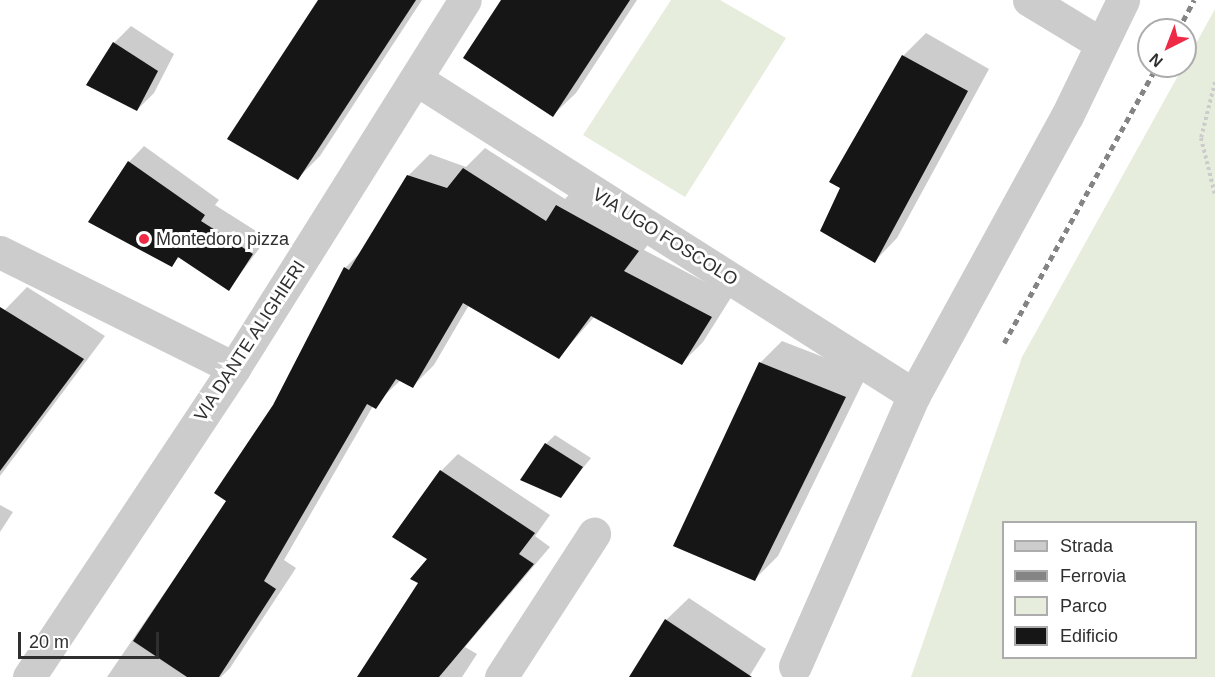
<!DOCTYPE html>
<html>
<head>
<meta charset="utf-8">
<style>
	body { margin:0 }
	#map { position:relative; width:1215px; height:677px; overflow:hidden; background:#fff; font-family:Arial,sans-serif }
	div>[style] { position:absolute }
	.green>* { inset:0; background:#e7eddd }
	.shadow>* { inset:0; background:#0003 }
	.building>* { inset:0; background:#161616 }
	.path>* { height:4px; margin-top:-2px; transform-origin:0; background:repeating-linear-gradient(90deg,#ccc 0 3px,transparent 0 6px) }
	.minor>* { height:33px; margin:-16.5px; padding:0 16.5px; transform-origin:16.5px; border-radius:16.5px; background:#ccc }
	.rail>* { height:4.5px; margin-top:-2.25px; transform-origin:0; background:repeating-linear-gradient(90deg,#848484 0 6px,transparent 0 10.5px) }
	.dots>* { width:16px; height:16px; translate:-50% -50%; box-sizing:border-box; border:3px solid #fff; border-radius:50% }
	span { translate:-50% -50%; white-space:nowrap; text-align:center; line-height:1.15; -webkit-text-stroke:6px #fff; paint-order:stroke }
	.street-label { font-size:18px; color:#2f2f2f }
	.poi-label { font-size:18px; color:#2f2f2f }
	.left { translate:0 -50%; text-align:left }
	.legend { position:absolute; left:1002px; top:521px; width:195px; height:138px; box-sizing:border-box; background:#fff; border:2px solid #acacac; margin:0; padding:8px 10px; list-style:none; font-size:18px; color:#2f2f2f }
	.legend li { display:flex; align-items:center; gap:12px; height:30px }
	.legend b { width:30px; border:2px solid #acacac }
	.north { position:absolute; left:1137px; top:18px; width:60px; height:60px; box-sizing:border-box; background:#fff; border:2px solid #acacac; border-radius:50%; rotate:222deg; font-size:16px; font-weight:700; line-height:24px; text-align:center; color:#2f2f2f }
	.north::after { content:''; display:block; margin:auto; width:21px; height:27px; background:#ee2a47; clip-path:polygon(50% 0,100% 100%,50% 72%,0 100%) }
	.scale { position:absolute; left:18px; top:632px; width:141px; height:27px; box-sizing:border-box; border:3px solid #2f2f2f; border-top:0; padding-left:8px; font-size:18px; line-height:21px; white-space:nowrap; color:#2f2f2f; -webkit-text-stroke:4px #fff; paint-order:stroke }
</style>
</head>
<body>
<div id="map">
	<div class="green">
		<i style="clip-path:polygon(671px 0,720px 0,786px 38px,685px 197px,583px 135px)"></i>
		<i style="clip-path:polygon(evenodd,1215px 9px,1215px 677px,911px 677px,1022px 357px,1215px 9px,1004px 522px,1196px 522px,1196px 658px,1004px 658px,1004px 522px)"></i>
	</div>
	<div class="shadow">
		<i style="clip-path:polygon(320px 0,422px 0,320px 156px,298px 178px)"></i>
		<i style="clip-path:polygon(502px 0,637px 0,576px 93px,553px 115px)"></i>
		<i style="clip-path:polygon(131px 26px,174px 54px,154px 93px,137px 110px,114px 43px)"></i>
		<i style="clip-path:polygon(926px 33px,989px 69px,897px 238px,875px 261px,903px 56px)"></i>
		<i style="clip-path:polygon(144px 146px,219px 200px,215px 205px,267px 238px,229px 289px,180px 256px,172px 265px,129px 162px)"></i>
		<i style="clip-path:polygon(485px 148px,565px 199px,578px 185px,659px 230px,644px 250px,732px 296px,703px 342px,682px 363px,595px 316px,559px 357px,469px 305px,434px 365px,413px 386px,401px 380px,373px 406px,284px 560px,296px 568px,230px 668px,221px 677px,107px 677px,228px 500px,345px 268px,362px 251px,409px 175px,430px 154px,466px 167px)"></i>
		<i style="clip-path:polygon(27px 287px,105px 336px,0 476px,0 315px)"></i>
		<i style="clip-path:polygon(782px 341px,867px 374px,778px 556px,755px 579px,760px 363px)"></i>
		<i style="clip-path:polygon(555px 435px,591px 458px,560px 496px,546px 444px)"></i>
		<i style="clip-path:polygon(458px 454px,550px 515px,535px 536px,550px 547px,465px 647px,477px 654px,462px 677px,359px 677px,420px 582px,430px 559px,441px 471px)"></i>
		<i style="clip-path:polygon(0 505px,13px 512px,0 532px)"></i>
		<i style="clip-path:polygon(689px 598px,766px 649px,749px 677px,631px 677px,666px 620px)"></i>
	</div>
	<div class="building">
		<i style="clip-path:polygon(318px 0,416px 0,298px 180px,227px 139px)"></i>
		<i style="clip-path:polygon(501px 0,630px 0,553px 117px,463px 58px)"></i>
		<i style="clip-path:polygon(113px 42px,158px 71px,137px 111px,86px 85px)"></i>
		<i style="clip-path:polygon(902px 55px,968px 91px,875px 263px,820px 231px,840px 188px,829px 182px)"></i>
		<i style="clip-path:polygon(128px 161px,205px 215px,201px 221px,253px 254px,229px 291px,178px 257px,172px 267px,88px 222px)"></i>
		<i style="clip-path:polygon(463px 168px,546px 221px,556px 205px,639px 251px,624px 271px,712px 317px,682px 365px,591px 316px,559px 359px,463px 303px,413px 388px,396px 379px,376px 409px,367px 404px,264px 581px,276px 589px,219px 677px,187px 677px,133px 641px,226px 501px,214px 493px,273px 405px,344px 267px,349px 270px,407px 175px,447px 188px)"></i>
		<i style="clip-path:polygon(0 307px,84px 359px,0 471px)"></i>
		<i style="clip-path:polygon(759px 362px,846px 397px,755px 581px,673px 546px)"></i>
		<i style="clip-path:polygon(545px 443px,583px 467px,561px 498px,520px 480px)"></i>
		<i style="clip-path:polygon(440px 470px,535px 533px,519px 554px,534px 564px,439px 677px,357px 677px,418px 583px,410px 579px,427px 559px,392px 537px)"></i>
		<i style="clip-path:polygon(665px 619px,752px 677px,629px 677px)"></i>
	</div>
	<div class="path">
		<i style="left:1215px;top:82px;width:58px;rotate:104deg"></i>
		<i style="left:1201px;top:138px;width:59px;rotate:76.2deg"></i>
	</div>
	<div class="minor">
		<i style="left:1029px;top:0;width:83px;rotate:31.2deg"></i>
		<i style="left:416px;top:79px;width:590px;rotate:32.4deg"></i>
		<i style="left:914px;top:395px;width:318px;rotate:-61.3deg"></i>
		<i style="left:1067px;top:116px;width:129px;rotate:-64.2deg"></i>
		<i style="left:0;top:252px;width:261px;rotate:26.4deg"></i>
		<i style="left:795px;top:666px;width:296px;rotate:-66.3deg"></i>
		<i style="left:29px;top:677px;width:371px;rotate:-56.4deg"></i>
		<i style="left:234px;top:368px;width:434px;rotate:-57.9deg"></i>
		<i style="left:501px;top:677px;width:171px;rotate:-57deg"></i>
	</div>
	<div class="rail">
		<i style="left:1178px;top:30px;width:34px;rotate:-62deg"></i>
		<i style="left:1004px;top:343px;width:316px;rotate:-61.1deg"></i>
	</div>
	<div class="dots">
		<i style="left:144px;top:239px;background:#ee2a47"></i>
	</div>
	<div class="street-label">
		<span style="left:665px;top:237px;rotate:32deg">VIA UGO FOSCOLO</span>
		<span style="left:250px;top:341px;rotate:-57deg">VIA DANTE ALIGHIERI</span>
	</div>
	<div class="poi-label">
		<span class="left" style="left:156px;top:239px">Montedoro pizza</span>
	</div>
	<ul class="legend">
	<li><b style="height:8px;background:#ccc"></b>Strada</li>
	<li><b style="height:8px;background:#848484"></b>Ferrovia</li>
	<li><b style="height:16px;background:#e7eddd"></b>Parco</li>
	<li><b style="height:16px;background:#161616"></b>Edificio</li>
	</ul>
	<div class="north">N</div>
	<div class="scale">20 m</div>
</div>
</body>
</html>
